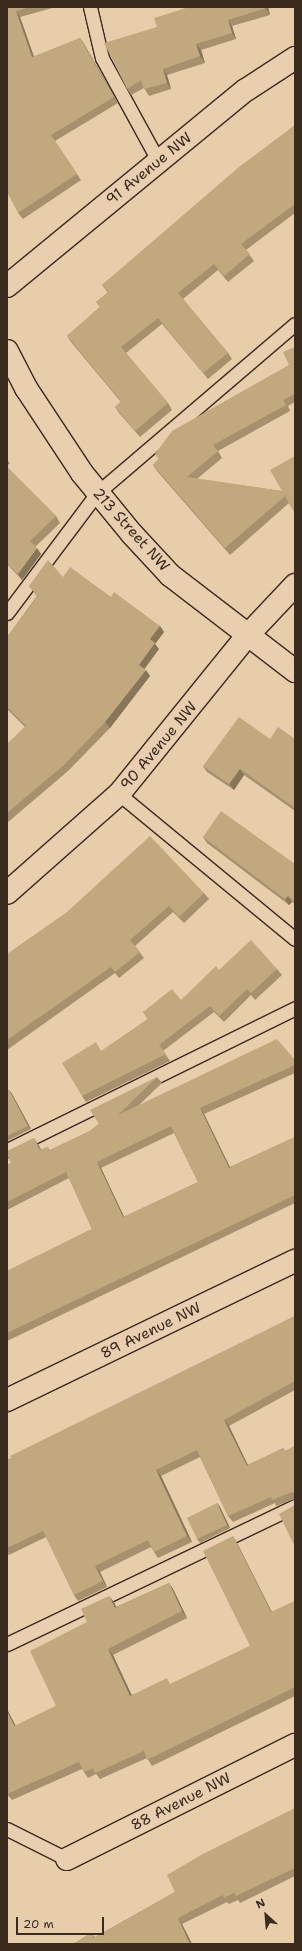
<!DOCTYPE html>
<html>
<head>
<meta charset="utf-8">
<style>
	body { margin:0 }
	#map { position:relative; width:302px; height:1951px; overflow:hidden; background:#e8cdab; font-family:"Shantell Sans",sans-serif }
	div>[style] { position:absolute }
	.roads { filter:drop-shadow(1px 0 #3b2a1e) drop-shadow(-1px 0 #3b2a1e) drop-shadow(0 1px #3b2a1e) drop-shadow(0 -1px #3b2a1e) }
	.lane>* { height:13px; margin:-6.5px; padding:0 6.5px; transform-origin:6.5px; border-radius:6.5px; background:#e9ceb0 }
	.street>* { height:22px; margin:-11px; padding:0 11px; transform-origin:11px; border-radius:11px; background:#e9ceb0 }
	.secondary>* { height:22px; margin:-11px; padding:0 11px; transform-origin:11px; border-radius:11px; background:#e9ceb0 }
	.wall>* { inset:0; background:#a6906d }
	.shaded-wall>* { inset:0; background:#877659 }
	.building>* { inset:0; background:#c1a87f }
	span { translate:-50% -50%; white-space:nowrap; text-align:center; line-height:1.15; -webkit-text-stroke:3px #e9ceb0; paint-order:stroke }
	.street-label { font-size:15px; color:#3b2a1e }
	.frame { position:absolute; inset:0; border:8px solid #3b2a1e; pointer-events:none }
	.north { position:absolute; left:246px; top:1895px; width:40px; height:40px; -webkit-text-stroke:3px #e9ceb0; paint-order:stroke; rotate:334deg; font-size:11px; font-weight:700; line-height:16px; text-align:center; color:#3b2a1e }
	.north::after { content:''; display:block; margin:auto; width:14px; height:18px; background:#3b2a1e; clip-path:polygon(50% 0,100% 100%,50% 72%,0 100%) }
	.scale { position:absolute; left:16px; top:1917px; width:88px; height:18px; box-sizing:border-box; border:2px solid #3b2a1e; border-top:0; padding-left:5px; font-size:12px; line-height:14px; white-space:nowrap; color:#3b2a1e; -webkit-text-stroke:3px #e9ceb0; paint-order:stroke }
</style>
</head>
<body>
<div id="map">
	<div class="roads">
		<div class="lane">
			<i style="left:90px;top:7px;width:52px;rotate:76.8deg"></i>
			<i style="left:102px;top:58px;width:119px;rotate:61.3deg"></i>
			<i style="left:7px;top:613px;width:150px;rotate:-53.1deg"></i>
			<i style="left:97px;top:493px;width:260px;rotate:-40.5deg"></i>
			<i style="left:119px;top:794px;width:228px;rotate:39.5deg"></i>
			<i style="left:7px;top:1150px;width:321px;rotate:-26.2deg"></i>
			<i style="left:7px;top:1644px;width:319px;rotate:-25.6deg"></i>
			<i style="left:7px;top:1829px;width:67px;rotate:26.6deg"></i>
		</div>
		<div class="street">
			<i style="left:7px;top:286px;width:309px;rotate:-39.4deg"></i>
			<i style="left:246px;top:90px;width:59px;rotate:-33.1deg"></i>
			<i style="left:7px;top:893px;width:149px;rotate:-41.5deg"></i>
			<i style="left:119px;top:794px;width:203px;rotate:-51deg"></i>
			<i style="left:247px;top:636px;width:70px;rotate:-46.7deg"></i>
			<i style="left:7px;top:1400px;width:320px;rotate:-25.8deg"></i>
			<i style="left:67px;top:1859px;width:255px;rotate:-26.6deg"></i>
		</div>
		<div class="secondary">
			<i style="left:7px;top:351px;width:42px;rotate:62.8deg"></i>
			<i style="left:26px;top:388px;width:102px;rotate:56.6deg"></i>
			<i style="left:82px;top:473px;width:79px;rotate:50.7deg"></i>
			<i style="left:132px;top:534px;width:56px;rotate:47.2deg"></i>
			<i style="left:170px;top:575px;width:158px;rotate:37.5deg"></i>
		</div>
	</div>
	<div class="wall">
		<i style="clip-path:polygon(7px 7px,56px 7px,20px 17px,34px 57px,80px 38px,84px 44px,118px 103px,55px 141px,81px 180px,23px 219px,18px 213px)"></i>
		<i style="clip-path:polygon(189px 7px,268px 7px,270px 15px,232px 26px,236px 39px,201px 50px,205px 63px,167px 75px,171px 89px,149px 96px,144px 88px,131px 95px,127px 89px,157px 27px)"></i>
		<i style="clip-path:polygon(295px 125px,295px 213px,246px 250px,254px 261px,228px 282px,218px 270px,183px 299px,228px 353px,232px 359px,208px 379px,162px 324px,126px 353px,168px 403px,172px 410px,140px 437px,119px 413px,115px 407px,121px 402px,71px 342px,67px 336px,100px 307px,96px 302px,108px 293px,102px 285px)"></i>
		<i style="clip-path:polygon(295px 347px,295px 402px,288px 406px,290px 411px,218px 451px,222px 458px,197px 479px,282px 491px,295px 456px,295px 513px,289px 503px,230px 555px,157px 471px,153px 465px,159px 459px,155px 454px,289px 365px)"></i>
		<i style="clip-path:polygon(7px 460px,10px 463px,7px 466px)"></i>
		<i style="clip-path:polygon(7px 467px,56px 516px,60px 523px,35px 547px,41px 554px,22px 580px,7px 564px)"></i>
		<i style="clip-path:polygon(63px 577px,111px 597px,160px 626px,164px 632px,155px 644px,159px 649px,144px 669px,150px 676px,110px 728px,68px 771px,7px 823px,7px 744px,25px 727px,7px 709px,7px 637px,37px 596px,29px 586px)"></i>
		<i style="clip-path:polygon(270px 739px,295px 739px,295px 811px,244px 775px,234px 790px,207px 772px,203px 766px)"></i>
		<i style="clip-path:polygon(203px 837px,295px 864px,295px 904px,292px 902px,289px 905px,207px 843px)"></i>
		<i style="clip-path:polygon(204px 893px,209px 899px,184px 923px,173px 912px,135px 946px,144px 958px,119px 978px,115px 973px,7px 1050px,7px 954px)"></i>
		<i style="clip-path:polygon(277px 969px,282px 975px,255px 1000px,251px 995px,224px 1022px,214px 1012px,163px 1051px,170px 1061px,86px 1102px,82px 1096px,102px 1051px,148px 1019px,143px 1012px,181px 1000px,219px 970px)"></i>
		<i style="clip-path:polygon(evenodd,295px 1060px,295px 1073px,204px 1114px,230px 1167px,295px 1137px,295px 1203px,7px 1341px,7px 1271px,92px 1229px,69px 1178px,7px 1210px,7px 1165px,11px 1163px,38px 1144px,41px 1150px,47px 1147px,50px 1150px,90px 1131px,157px 1077px,162px 1083px,139px 1105px,295px 1060px,174px 1133px,198px 1182px,124px 1217px,101px 1168px,174px 1133px)"></i>
		<i style="clip-path:polygon(9px 1090px,12px 1094px,31px 1129px,7px 1141px,7px 1091px)"></i>
		<i style="clip-path:polygon(295px 1316px,295px 1390px,229px 1426px,248px 1465px,283px 1448px,285px 1451px,295px 1446px,295px 1499px,276px 1506px,275px 1503px,233px 1522px,228px 1516px,200px 1457px,161px 1476px,192px 1542px,158px 1558px,154px 1552px,151px 1547px,100px 1572px,107px 1587px,78px 1601px,74px 1595px,46px 1537px,9px 1555px,7px 1553px,7px 1460px)"></i>
		<i style="clip-path:polygon(217px 1503px,220px 1507px,230px 1528px,200px 1543px,197px 1539px)"></i>
		<i style="clip-path:polygon(233px 1536px,237px 1543px,272px 1612px,295px 1601px,295px 1696px,152px 1766px,147px 1758px,100px 1779px,96px 1774px,88px 1778px,82px 1769px,12px 1800px,7px 1794px,15px 1726px,56px 1706px,87px 1622px,114px 1602px,116px 1607px,169px 1583px,173px 1589px,187px 1618px,113px 1655px,131px 1695px,171px 1684px,250px 1646px)"></i>
		<i style="clip-path:polygon(295px 1808px,295px 1876px,240px 1903px,238px 1900px,229px 1904px,227px 1902px,182px 1924px,192px 1944px,73px 1944px,91px 1933px,95px 1937px,175px 1892px)"></i>
	</div>
	<div class="shaded-wall">
		<i style="clip-path:polygon(265px 7px,268px 7px,270px 15px,266px 8px)"></i>
		<i style="clip-path:polygon(16px 11px,20px 17px,36px 63px,32px 57px)"></i>
		<i style="clip-path:polygon(228px 20px,232px 26px,236px 39px,232px 33px)"></i>
		<i style="clip-path:polygon(80px 38px,84px 44px,118px 103px,114px 97px)"></i>
		<i style="clip-path:polygon(196px 44px,201px 50px,205px 63px,200px 56px)"></i>
		<i style="clip-path:polygon(163px 69px,167px 75px,171px 89px,167px 83px)"></i>
		<i style="clip-path:polygon(37px 548px,41px 554px,22px 580px,18px 574px)"></i>
		<i style="clip-path:polygon(160px 626px,164px 632px,155px 644px,159px 649px,143px 671px,139px 665px,150px 639px)"></i>
		<i style="clip-path:polygon(146px 670px,150px 676px,110px 728px,105px 722px)"></i>
		<i style="clip-path:polygon(240px 769px,244px 775px,234px 790px,229px 784px)"></i>
		<i style="clip-path:polygon(288px 896px,292px 902px,289px 905px,285px 899px)"></i>
		<i style="clip-path:polygon(9px 1090px,12px 1094px,31px 1129px,28px 1126px)"></i>
		<i style="clip-path:polygon(200px 1108px,204px 1114px,233px 1174px,229px 1168px)"></i>
		<i style="clip-path:polygon(34px 1138px,38px 1144px,44px 1156px,40px 1150px)"></i>
		<i style="clip-path:polygon(97px 1162px,101px 1168px,127px 1223px,123px 1217px)"></i>
		<i style="clip-path:polygon(224px 1420px,229px 1426px,251px 1472px,247px 1466px)"></i>
		<i style="clip-path:polygon(156px 1470px,161px 1476px,192px 1542px,187px 1536px)"></i>
		<i style="clip-path:polygon(217px 1503px,220px 1507px,230px 1528px,227px 1525px)"></i>
		<i style="clip-path:polygon(233px 1536px,237px 1543px,275px 1619px,271px 1612px)"></i>
		<i style="clip-path:polygon(95px 1566px,100px 1572px,107px 1587px,103px 1581px)"></i>
		<i style="clip-path:polygon(169px 1583px,173px 1589px,187px 1618px,182px 1611px)"></i>
		<i style="clip-path:polygon(109px 1596px,114px 1602px,119px 1614px,115px 1608px)"></i>
		<i style="clip-path:polygon(108px 1649px,113px 1655px,135px 1702px,130px 1696px)"></i>
		<i style="clip-path:polygon(7px 1709px,19px 1732px,14px 1726px,7px 1712px)"></i>
		<i style="clip-path:polygon(178px 1918px,182px 1924px,192px 1944px,190px 1944px)"></i>
	</div>
	<div class="building">
		<i style="clip-path:polygon(7px 7px,31px 7px,16px 11px,32px 57px,80px 38px,114px 97px,51px 135px,77px 174px,18px 213px,7px 192px)"></i>
		<i style="clip-path:polygon(189px 7px,265px 7px,266px 8px,228px 20px,232px 33px,196px 44px,200px 56px,163px 69px,167px 83px,144px 89px,141px 80px,127px 89px,104px 43px,157px 27px,154px 18px)"></i>
		<i style="clip-path:polygon(295px 125px,295px 204px,241px 244px,250px 254px,224px 276px,214px 264px,178px 293px,228px 353px,203px 373px,158px 318px,121px 347px,168px 403px,135px 431px,115px 407px,121px 401px,67px 336px,100px 307px,96px 302px,108px 292px,102px 285px,239px 167px)"></i>
		<i style="clip-path:polygon(295px 347px,295px 394px,283px 400px,286px 405px,213px 445px,218px 451px,187px 477px,282px 491px,270px 470px,295px 456px,295px 509px,293px 510px,285px 496px,225px 548px,153px 465px,159px 459px,155px 454px,172px 431px,289px 365px,283px 352px)"></i>
		<i style="clip-path:polygon(7px 467px,56px 516px,30px 541px,37px 548px,18px 574px,7px 563px)"></i>
		<i style="clip-path:polygon(48px 560px,63px 577px,70px 567px,111px 597px,114px 592px,160px 626px,150px 639px,155px 643px,139px 665px,146px 670px,105px 722px,64px 765px,7px 813px,7px 744px,26px 726px,7px 707px,7px 637px,38px 596px,29px 586px)"></i>
		<i style="clip-path:polygon(239px 717px,270px 739px,278px 727px,295px 739px,295px 808px,240px 769px,229px 784px,203px 766px)"></i>
		<i style="clip-path:polygon(221px 811px,295px 864px,295px 903px,288px 896px,285px 899px,203px 837px)"></i>
		<i style="clip-path:polygon(150px 836px,204px 893px,179px 917px,169px 906px,130px 940px,140px 952px,115px 972px,111px 967px,7px 1040px,7px 954px,67px 912px)"></i>
		<i style="clip-path:polygon(251px 940px,277px 969px,251px 993px,247px 989px,219px 1016px,210px 1006px,159px 1045px,166px 1054px,82px 1096px,62px 1063px,96px 1042px,101px 1051px,148px 1019px,143px 1012px,172px 989px,181px 1000px,216px 966px,219px 970px)"></i>
		<i style="clip-path:polygon(evenodd,277px 1039px,295px 1060px,295px 1065px,200px 1108px,229px 1168px,295px 1137px,295px 1195px,7px 1333px,7px 1271px,92px 1229px,66px 1172px,7px 1202px,7px 1165px,11px 1163px,7px 1155px,7px 1151px,34px 1138px,40px 1150px,47px 1147px,49px 1151px,90px 1131px,99px 1124px,90px 1110px,157px 1077px,118px 1115px,277px 1039px,171px 1126px,198px 1182px,123px 1217px,97px 1162px,171px 1126px)"></i>
		<i style="clip-path:polygon(9px 1090px,28px 1126px,7px 1136px,7px 1091px)"></i>
		<i style="clip-path:polygon(295px 1316px,295px 1381px,224px 1420px,247px 1466px,283px 1448px,285px 1451px,295px 1446px,295px 1494px,292px 1492px,272px 1500px,271px 1497px,228px 1516px,197px 1450px,156px 1470px,187px 1536px,154px 1552px,148px 1540px,95px 1566px,103px 1581px,74px 1595px,43px 1531px,7px 1548px,7px 1460px,12px 1458px,10px 1456px)"></i>
		<i style="clip-path:polygon(217px 1503px,227px 1525px,197px 1539px,187px 1518px)"></i>
		<i style="clip-path:polygon(295px 1505px,295px 1547px,279px 1514px)"></i>
		<i style="clip-path:polygon(233px 1536px,271px 1612px,295px 1601px,295px 1687px,147px 1760px,144px 1751px,95px 1773px,93px 1768px,84px 1772px,79px 1762px,7px 1794px,7px 1712px,14px 1726px,56px 1706px,30px 1651px,87px 1622px,81px 1609px,109px 1596px,115px 1608px,169px 1583px,182px 1611px,108px 1649px,130px 1696px,167px 1678px,170px 1684px,250px 1646px,203px 1551px)"></i>
		<i style="clip-path:polygon(295px 1808px,295px 1868px,236px 1896px,234px 1893px,224px 1898px,223px 1895px,178px 1918px,190px 1944px,73px 1944px,91px 1933px,94px 1938px,175px 1892px,167px 1875px,203px 1854px)"></i>
	</div>
	<div class="street-label">
		<span style="left:149px;top:169px;rotate:-39deg">91 Avenue NW</span>
		<span style="left:131px;top:530px;rotate:48deg">213 Street NW</span>
		<span style="left:159px;top:746px;rotate:-50deg">90 Avenue NW</span>
		<span style="left:151px;top:1331px;rotate:-26deg">89 Avenue NW</span>
		<span style="left:181px;top:1802px;rotate:-27deg">88 Avenue NW</span>
	</div>
	<div class="frame"></div>
	<div class="north">N</div>
	<div class="scale">20 m</div>
</div>
</body>
</html>
